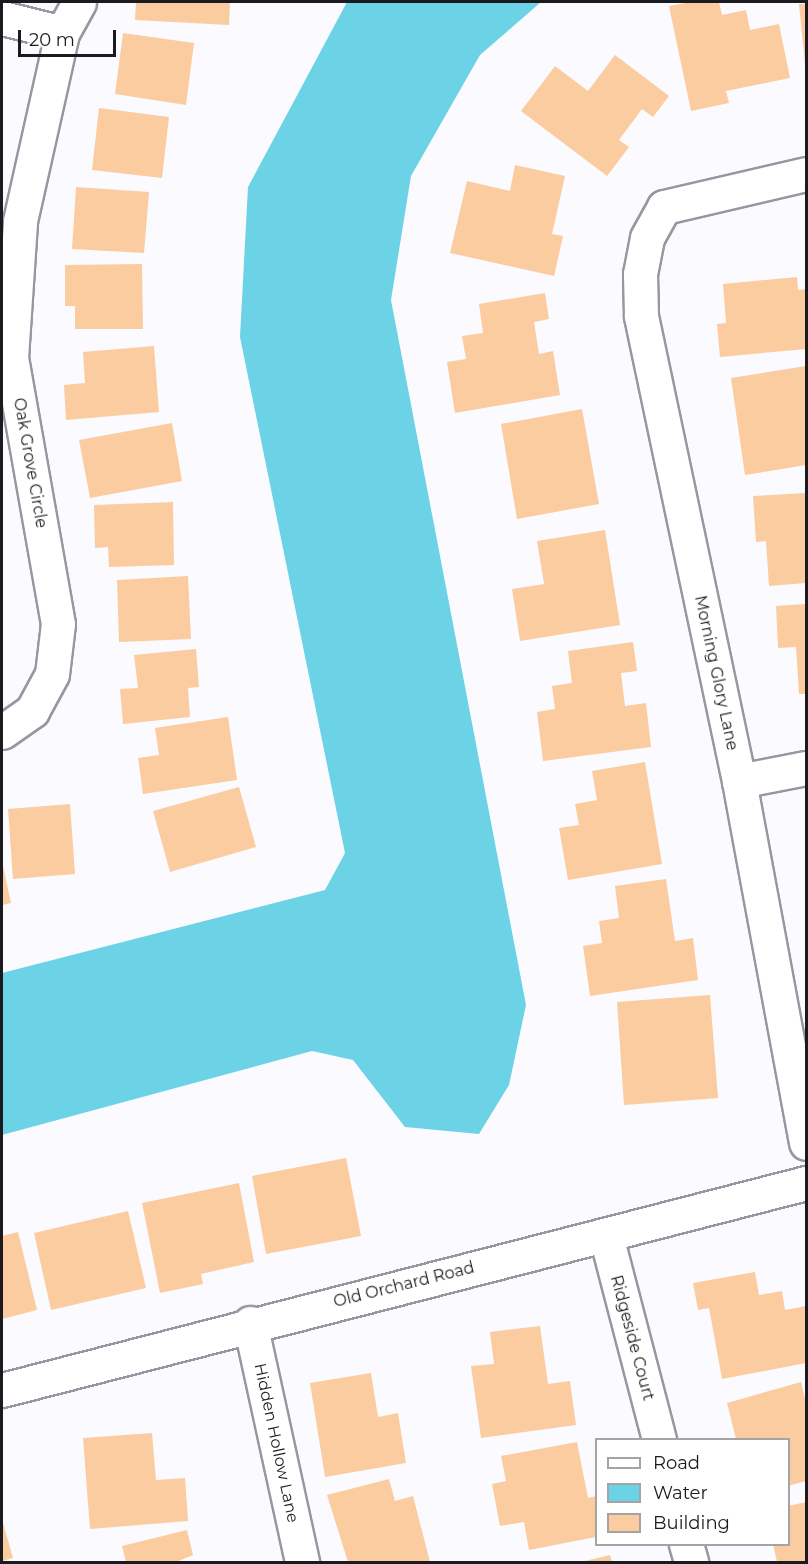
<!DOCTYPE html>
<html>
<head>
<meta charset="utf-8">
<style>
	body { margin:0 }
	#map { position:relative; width:808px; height:1564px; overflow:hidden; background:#fbfaff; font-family:Montserrat,sans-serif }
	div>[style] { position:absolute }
	.water>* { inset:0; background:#6cd3e7 }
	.building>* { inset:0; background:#fbcc9f }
	.roads { filter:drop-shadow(2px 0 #9796a1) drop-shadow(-2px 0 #9796a1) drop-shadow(0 2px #9796a1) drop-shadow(0 -2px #9796a1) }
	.minor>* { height:33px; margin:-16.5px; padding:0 16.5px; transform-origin:16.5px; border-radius:16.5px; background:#fff }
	span { translate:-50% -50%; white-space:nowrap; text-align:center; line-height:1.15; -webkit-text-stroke:6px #fff; paint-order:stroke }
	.street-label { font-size:16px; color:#1b1a1f }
	.frame { position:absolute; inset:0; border:3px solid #1b1a1f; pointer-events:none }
	.legend { position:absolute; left:595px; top:1438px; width:195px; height:108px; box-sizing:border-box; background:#fff; border:2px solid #a4a3a5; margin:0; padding:8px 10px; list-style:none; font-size:18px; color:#1b1a1f }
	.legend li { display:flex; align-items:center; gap:12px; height:30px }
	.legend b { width:30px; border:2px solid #a4a3a5 }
	.scale { position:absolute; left:18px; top:30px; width:98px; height:27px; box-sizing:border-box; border:3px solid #1b1a1f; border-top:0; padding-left:8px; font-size:18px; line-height:21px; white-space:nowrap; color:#1b1a1f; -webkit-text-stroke:4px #fff; paint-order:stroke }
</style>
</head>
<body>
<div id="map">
	<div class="water">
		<i style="clip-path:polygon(347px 2px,541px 2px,480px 55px,411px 176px,391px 300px,526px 1005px,509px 1085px,479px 1134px,405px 1127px,353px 1060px,312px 1051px,2px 1135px,2px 973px,325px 890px,345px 853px,240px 337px,248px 187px)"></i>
	</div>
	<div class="building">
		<i style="clip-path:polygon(136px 2px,230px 2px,229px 25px,135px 20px)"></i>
		<i style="clip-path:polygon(691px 2px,719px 2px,722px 15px,746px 10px,750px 30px,779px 24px,790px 78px,726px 91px,729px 103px,691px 111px,669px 6px)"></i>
		<i style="clip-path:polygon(799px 4px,806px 4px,806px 65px,805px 65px)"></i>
		<i style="clip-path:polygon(123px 33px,194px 43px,186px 105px,115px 94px)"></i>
		<i style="clip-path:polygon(615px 55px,669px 96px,653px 117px,642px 109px,619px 140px,629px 147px,607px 176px,521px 111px,555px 66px,588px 91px)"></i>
		<i style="clip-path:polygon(99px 108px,169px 117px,162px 178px,92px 170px)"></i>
		<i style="clip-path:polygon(515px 165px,565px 176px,552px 234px,563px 236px,554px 276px,450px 253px,467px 181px,510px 191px)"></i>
		<i style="clip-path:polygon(76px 187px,149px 192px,144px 253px,72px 249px)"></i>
		<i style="clip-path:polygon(142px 264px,143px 329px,75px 329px,75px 306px,65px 306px,65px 265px)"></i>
		<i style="clip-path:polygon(797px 277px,798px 290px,806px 289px,806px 349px,720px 357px,717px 324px,726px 323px,723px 284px)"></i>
		<i style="clip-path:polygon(545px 293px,549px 319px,534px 322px,539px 354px,553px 351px,560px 395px,455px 413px,447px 362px,466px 359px,462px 336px,483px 333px,479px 304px)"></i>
		<i style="clip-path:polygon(154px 346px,159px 412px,66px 420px,64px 385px,85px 383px,83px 352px)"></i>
		<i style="clip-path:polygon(806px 366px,806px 465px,745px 475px,731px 378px)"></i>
		<i style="clip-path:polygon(582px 409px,599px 504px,517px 519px,501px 424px)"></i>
		<i style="clip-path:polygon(172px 423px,182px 481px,90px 498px,79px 440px)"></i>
		<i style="clip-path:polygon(806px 493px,806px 583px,769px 586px,766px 541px,756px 542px,753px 496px)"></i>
		<i style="clip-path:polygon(173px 502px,174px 565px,109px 567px,108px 547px,95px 548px,94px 505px)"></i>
		<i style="clip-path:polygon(605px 530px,620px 625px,520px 641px,512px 589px,544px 584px,537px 541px)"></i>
		<i style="clip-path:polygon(188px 576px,191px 639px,119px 642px,117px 580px)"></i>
		<i style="clip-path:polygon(806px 604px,806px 694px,799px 694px,796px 647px,778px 648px,776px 606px)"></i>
		<i style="clip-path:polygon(633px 642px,637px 671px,621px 673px,625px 706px,646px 703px,651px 747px,543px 761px,537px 712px,555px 709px,552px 686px,572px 683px,568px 651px)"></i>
		<i style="clip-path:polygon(196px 649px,199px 687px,188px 688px,190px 717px,123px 724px,120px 689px,138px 688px,134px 655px)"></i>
		<i style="clip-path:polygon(228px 717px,237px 780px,143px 794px,138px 758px,159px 755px,155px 728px)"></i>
		<i style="clip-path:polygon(645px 762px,662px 864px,568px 880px,559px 828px,579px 825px,575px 804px,597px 800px,592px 771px)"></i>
		<i style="clip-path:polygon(239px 787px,256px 847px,170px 872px,153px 811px)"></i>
		<i style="clip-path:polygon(70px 804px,75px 874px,13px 879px,8px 809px)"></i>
		<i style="clip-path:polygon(2px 861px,11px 903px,2px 905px)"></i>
		<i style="clip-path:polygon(666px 879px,675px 941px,693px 938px,698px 980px,590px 996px,583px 946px,602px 943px,599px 921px,619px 918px,615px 886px)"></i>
		<i style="clip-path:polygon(710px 995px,718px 1098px,624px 1105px,617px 1002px)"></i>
		<i style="clip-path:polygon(346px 1158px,361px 1236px,266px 1254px,252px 1176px)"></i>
		<i style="clip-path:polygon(239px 1183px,254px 1262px,201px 1274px,203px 1284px,160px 1293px,142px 1203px)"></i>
		<i style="clip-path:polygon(128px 1211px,146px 1288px,51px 1310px,34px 1233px)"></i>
		<i style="clip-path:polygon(18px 1232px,37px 1310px,2px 1319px,2px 1236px)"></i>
		<i style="clip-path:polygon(755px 1272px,759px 1295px,782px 1291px,785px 1310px,806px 1306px,806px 1363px,722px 1379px,709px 1308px,698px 1310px,693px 1283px)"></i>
		<i style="clip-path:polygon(540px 1326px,548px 1384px,570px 1381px,576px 1425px,481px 1438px,471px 1366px,494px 1364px,490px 1332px)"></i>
		<i style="clip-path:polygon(371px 1373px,378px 1417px,398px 1413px,406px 1463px,325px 1477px,310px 1383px)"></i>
		<i style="clip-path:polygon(801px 1382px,806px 1403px,806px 1481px,788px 1486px,788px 1440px,736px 1439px,727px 1403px)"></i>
		<i style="clip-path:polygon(152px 1433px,156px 1480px,185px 1478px,188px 1521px,90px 1529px,83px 1438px)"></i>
		<i style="clip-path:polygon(577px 1442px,588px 1498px,596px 1496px,596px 1537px,529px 1550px,524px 1522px,500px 1526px,492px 1484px,506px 1481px,501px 1456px)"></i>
		<i style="clip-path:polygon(389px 1479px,395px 1501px,413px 1496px,430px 1562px,348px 1562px,327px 1495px)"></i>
		<i style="clip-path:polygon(806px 1502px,806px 1562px,777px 1562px,773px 1544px,788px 1544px,788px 1506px)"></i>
		<i style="clip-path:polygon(2px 1519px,13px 1558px,2px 1561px)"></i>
		<i style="clip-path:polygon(187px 1530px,193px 1555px,176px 1562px,126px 1562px,122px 1546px)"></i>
		<i style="clip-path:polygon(610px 1555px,612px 1562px,581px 1562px)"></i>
	</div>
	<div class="roads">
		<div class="minor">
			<i style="left:2px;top:18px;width:62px;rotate:14deg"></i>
			<i style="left:806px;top:174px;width:146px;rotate:166.9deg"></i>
			<i style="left:664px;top:207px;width:35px;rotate:119deg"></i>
			<i style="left:647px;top:238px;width:37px;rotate:101deg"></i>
			<i style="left:640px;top:274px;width:42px;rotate:88.6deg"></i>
			<i style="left:641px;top:316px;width:475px;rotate:78.1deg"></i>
			<i style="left:739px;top:781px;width:368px;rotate:79.5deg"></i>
			<i style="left:2px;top:732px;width:37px;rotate:-35deg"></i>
			<i style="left:32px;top:711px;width:42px;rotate:-61.6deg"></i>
			<i style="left:52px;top:674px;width:50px;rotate:-83.2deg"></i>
			<i style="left:58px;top:624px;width:270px;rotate:-100deg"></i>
			<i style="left:11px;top:358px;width:137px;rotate:-86.2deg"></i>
			<i style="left:20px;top:221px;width:193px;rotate:-77.4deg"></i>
			<i style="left:62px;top:33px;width:35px;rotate:-61deg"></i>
			<i style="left:739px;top:781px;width:68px;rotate:-11deg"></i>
			<i style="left:606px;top:1236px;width:211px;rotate:75.4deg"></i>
			<i style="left:250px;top:1323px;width:245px;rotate:77.7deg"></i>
			<i style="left:2px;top:1390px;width:830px;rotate:-14.44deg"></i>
			<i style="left:686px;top:1544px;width:19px;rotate:74deg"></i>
		</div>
	</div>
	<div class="street-label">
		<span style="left:30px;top:463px;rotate:80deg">Oak Grove Circle</span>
		<span style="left:716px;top:673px;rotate:78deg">Morning Glory Lane</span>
		<span style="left:404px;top:1285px;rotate:-14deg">Old Orchard Road</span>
		<span style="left:632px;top:1338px;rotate:75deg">Ridgeside Court</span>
		<span style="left:276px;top:1443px;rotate:78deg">Hidden Hollow Lane</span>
	</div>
	<div class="frame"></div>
	<ul class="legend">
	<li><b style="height:8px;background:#fff"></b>Road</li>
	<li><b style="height:16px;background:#6cd3e7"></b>Water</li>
	<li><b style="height:16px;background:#fbcc9f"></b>Building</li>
	</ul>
	<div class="scale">20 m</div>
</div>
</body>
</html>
